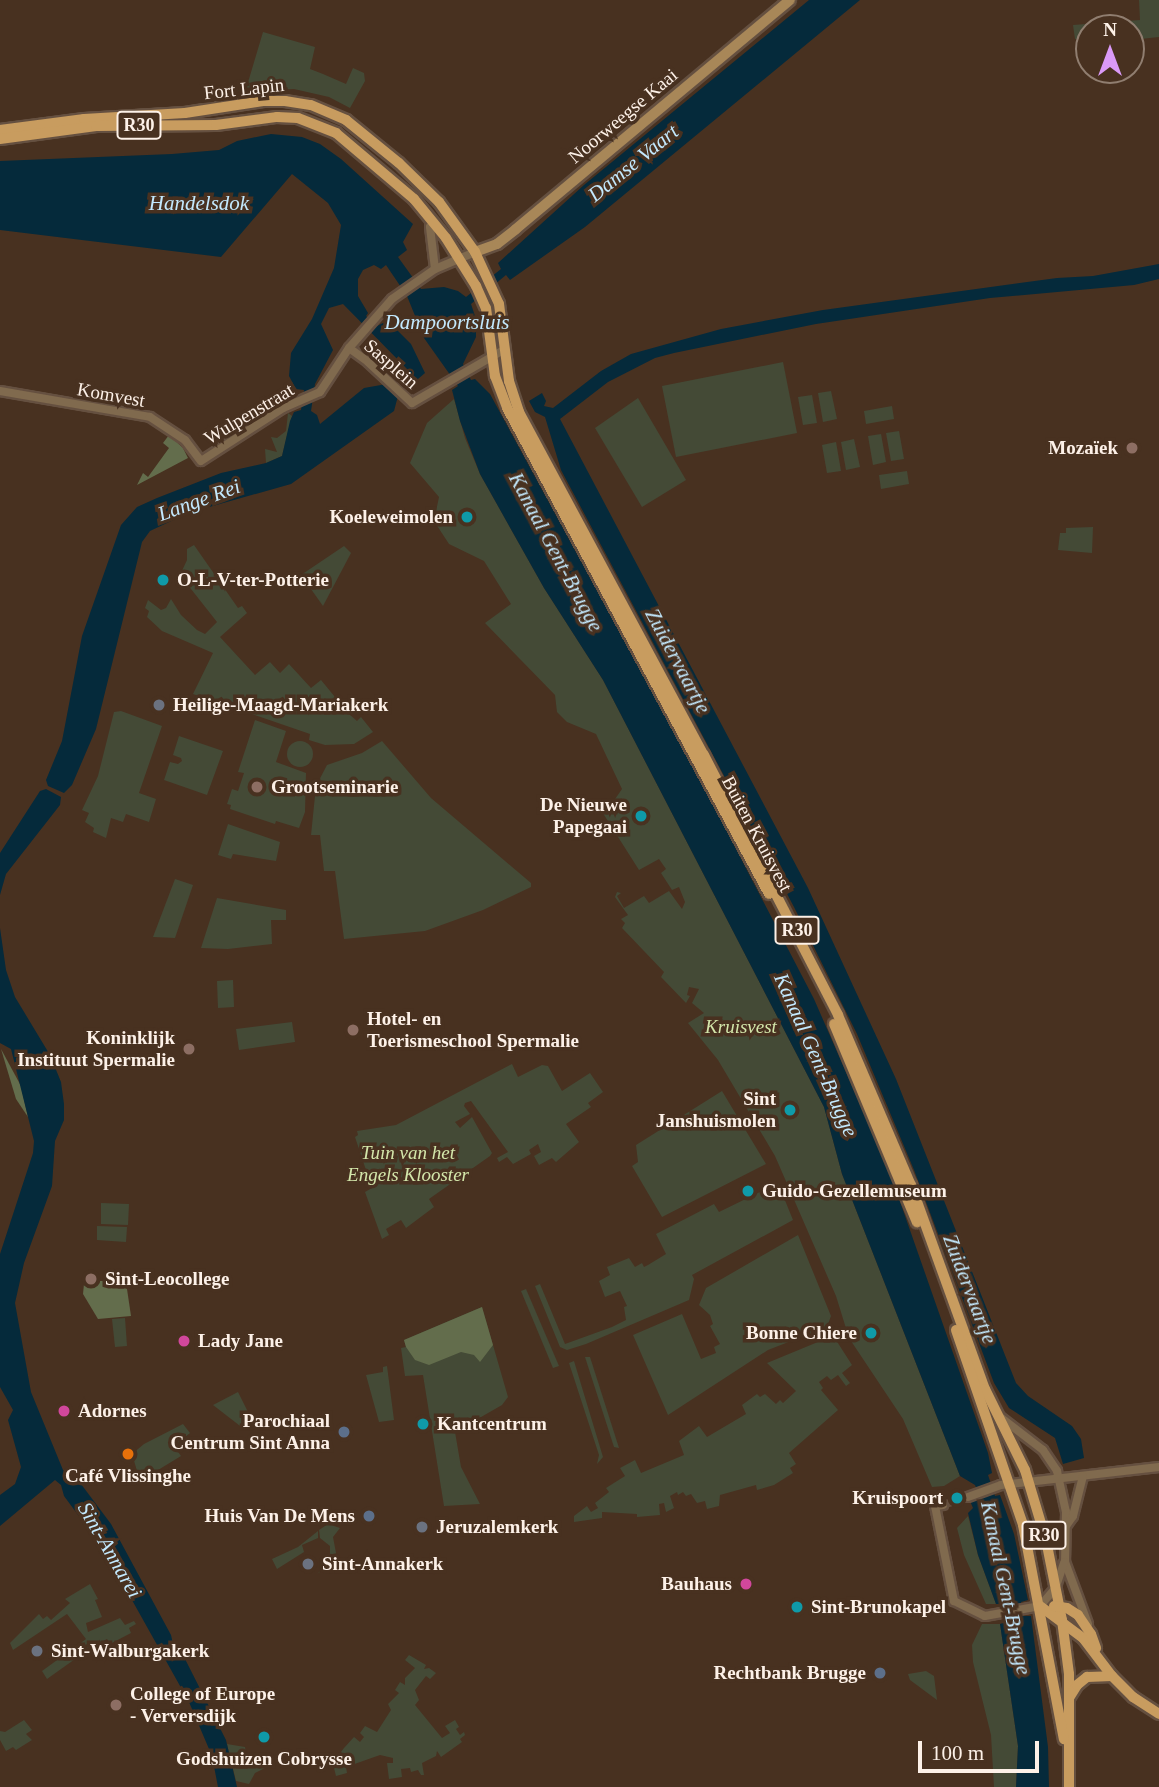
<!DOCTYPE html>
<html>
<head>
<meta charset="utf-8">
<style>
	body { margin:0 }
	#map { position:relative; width:1159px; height:1787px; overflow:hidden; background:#483120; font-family:"Times New Roman",serif }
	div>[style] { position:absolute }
	.green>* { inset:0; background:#444a36 }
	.round { border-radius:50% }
	.forest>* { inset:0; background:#636d4c }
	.water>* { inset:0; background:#052a3b }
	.tertiary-tunnel>* { height:8px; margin-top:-4px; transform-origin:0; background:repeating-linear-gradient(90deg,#634e3e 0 8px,transparent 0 12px) }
	.roads { filter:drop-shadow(2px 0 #655040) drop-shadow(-2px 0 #655040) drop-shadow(0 2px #655040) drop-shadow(0 -2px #655040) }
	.tertiary>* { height:8px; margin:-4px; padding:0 4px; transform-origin:4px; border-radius:4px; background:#806a4e }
	.secondary>* { height:10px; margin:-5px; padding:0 5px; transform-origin:5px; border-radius:5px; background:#a88758 }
	.primary>* { height:10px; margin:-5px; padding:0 5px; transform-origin:5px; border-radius:5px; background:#c89c5f }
	.dots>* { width:19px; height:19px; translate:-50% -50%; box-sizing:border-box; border:4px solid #483120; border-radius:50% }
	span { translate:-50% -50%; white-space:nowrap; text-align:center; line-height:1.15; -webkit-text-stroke:7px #483120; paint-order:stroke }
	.shield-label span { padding:2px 5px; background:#483120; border:2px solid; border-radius:5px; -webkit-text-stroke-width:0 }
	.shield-label { font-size:18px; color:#fdf1e8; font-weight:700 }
	.street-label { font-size:19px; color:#fdf1e8 }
	.poi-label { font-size:19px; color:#fdf1e8; font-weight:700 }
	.right { translate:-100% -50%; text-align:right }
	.left { translate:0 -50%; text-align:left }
	.park-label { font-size:19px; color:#d3e6aa; font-style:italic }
	.water-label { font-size:21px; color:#c3e9fe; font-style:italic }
	.north { position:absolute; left:1075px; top:14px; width:70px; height:70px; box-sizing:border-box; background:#483120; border:2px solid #907e70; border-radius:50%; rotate:0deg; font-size:19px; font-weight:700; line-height:28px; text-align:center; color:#fdf1e8 }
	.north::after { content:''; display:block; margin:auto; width:24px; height:32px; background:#da9af7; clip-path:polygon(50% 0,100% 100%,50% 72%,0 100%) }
	.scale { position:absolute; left:918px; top:1741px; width:121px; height:32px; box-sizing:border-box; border:4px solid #fdf1e8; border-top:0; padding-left:9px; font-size:21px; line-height:24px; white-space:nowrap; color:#fdf1e8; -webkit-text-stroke:5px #483120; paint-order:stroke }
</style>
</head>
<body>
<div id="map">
	<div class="green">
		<i style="clip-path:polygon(1139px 0,1159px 0,1159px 37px,1131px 40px,1131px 28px,1089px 28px,1089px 38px,1075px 39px,1073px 25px,1140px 20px)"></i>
		<i style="clip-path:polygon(263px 32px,315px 47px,310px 69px,323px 74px,346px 84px,353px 68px,364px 73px,365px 81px,350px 108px,329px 97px,294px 89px,237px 92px,249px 79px)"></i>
		<i style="clip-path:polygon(783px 362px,797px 433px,676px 457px,662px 386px)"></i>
		<i style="clip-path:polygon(831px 391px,837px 419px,823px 422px,818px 393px)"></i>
		<i style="clip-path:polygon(812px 395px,817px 423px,803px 425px,798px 397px)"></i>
		<i style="clip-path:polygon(638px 398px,686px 480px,642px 507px,595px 428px)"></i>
		<i style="clip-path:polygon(454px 399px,465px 438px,480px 474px,544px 588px,603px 680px,824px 1107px,842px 1174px,960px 1476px,944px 1486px,932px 1487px,903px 1419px,849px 1338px,836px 1296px,775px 1156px,718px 1060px,688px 1023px,704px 1013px,692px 1003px,699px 989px,689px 987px,687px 995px,690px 996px,686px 1003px,661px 977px,664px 972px,622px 928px,625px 923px,621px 919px,628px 915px,615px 897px,617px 892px,621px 893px,617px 896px,624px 908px,644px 896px,649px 903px,669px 891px,682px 909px,685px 902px,679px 887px,672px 890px,661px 873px,666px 869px,659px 859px,639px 870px,599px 807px,613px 802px,622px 789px,596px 734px,567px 722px,557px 712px,555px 695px,485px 623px,511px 604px,484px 561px,449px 544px,434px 521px,439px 497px,410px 463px,427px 423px)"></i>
		<i style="clip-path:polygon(892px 406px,894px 419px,866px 424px,864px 411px)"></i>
		<i style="clip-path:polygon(288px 413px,292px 416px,282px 456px,266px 463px,265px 449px,277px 452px,271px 437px,277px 438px,286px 431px)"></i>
		<i style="clip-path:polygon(899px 431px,904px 459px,891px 461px,886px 433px)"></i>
		<i style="clip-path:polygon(881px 434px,886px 462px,873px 465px,868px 436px)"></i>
		<i style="clip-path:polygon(854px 439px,860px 467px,846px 470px,841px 442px)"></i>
		<i style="clip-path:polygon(836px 442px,841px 471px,827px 473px,822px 445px)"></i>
		<i style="clip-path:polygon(907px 471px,909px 484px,881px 489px,879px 475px)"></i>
		<i style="clip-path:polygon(1093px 527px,1092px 553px,1058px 550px,1060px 533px,1066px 533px,1066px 528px)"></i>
		<i style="clip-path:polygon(194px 545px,238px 608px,242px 606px,247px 613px,220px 637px,255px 675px,270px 662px,280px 673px,289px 664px,311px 688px,321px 680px,349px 714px,357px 721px,361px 717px,373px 732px,354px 744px,325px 745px,309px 740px,310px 734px,252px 714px,253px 708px,248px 707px,246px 712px,193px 694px,213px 653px,162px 631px,147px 617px,149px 611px,145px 608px,148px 600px,161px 610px,166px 608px,171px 599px,181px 615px,197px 630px,205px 634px,217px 622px,180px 575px,187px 560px,187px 549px)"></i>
		<i style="clip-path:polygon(344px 546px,351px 553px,323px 606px,301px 575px)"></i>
		<i style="clip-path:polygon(121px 711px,162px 726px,139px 793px,156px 799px,149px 822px,126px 814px,123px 822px,111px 818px,106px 838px,93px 832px,94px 828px,85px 822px,89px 813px,82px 810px,98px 776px,114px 712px)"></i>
		<i style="clip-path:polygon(255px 720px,286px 731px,276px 762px,306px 773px,305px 812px,299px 828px,276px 821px,275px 824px,230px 809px,231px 805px,227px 804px,232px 789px,238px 791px,244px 773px,238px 772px)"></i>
		<i style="clip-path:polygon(179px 736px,223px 751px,207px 795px,164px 780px,170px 762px,178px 764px,182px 761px,181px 758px,173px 755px)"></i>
		<i style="clip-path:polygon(382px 741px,431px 798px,531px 883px,531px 887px,483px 910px,425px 931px,344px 939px,335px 871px,324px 871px,320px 835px,311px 835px,316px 786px,327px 765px,362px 753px)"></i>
		<i class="round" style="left:287px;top:741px;width:26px;height:26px"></i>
		<i style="clip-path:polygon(228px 824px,280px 842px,276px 861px,233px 854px,231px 859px,218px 855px)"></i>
		<i style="clip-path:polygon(175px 879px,193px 885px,175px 938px,153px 937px)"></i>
		<i style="clip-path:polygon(217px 898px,286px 910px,286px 920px,271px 920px,272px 944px,228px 949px,201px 948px)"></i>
		<i style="clip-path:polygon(233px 980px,234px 1007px,218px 1008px,217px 981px)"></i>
		<i style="clip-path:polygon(292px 1022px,295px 1042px,239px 1050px,236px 1029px)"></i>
		<i style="clip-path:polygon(512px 1064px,518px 1077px,542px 1065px,548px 1066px,562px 1091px,590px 1073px,603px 1092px,588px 1103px,591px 1107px,566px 1124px,579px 1142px,556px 1162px,552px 1158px,539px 1165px,534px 1156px,541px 1152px,538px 1144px,529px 1150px,531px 1154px,513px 1164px,507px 1157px,499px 1162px,497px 1158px,508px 1152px,471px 1101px,465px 1103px,464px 1106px,470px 1114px,455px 1122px,460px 1128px,472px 1117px,492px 1153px,490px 1156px,429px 1199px,434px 1207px,406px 1228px,401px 1220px,386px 1229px,389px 1235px,382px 1239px,365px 1192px,372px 1188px,355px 1137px,358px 1135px,357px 1131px,396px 1125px)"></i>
		<i style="clip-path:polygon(722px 1091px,766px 1164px,662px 1217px,632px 1166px,638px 1162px,636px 1145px)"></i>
		<i style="clip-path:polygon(778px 1183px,793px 1220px,692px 1275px,694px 1279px,689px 1300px,586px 1344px,567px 1350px,560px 1347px,535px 1286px,540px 1284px,565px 1344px,612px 1327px,626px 1320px,624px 1307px,627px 1306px,620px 1291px,605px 1297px,599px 1281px,610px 1275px,607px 1267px,629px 1258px,635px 1267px,642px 1263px,644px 1267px,648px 1265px,666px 1254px,656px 1234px,714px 1204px,719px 1212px)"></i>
		<i style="clip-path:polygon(101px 1203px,129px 1204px,128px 1225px,101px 1224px)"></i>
		<i style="clip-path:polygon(97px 1226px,127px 1227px,126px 1242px,97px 1240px)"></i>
		<i style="clip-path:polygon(798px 1235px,831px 1316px,827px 1327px,768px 1350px,668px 1415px,633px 1335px,682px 1314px,701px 1359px,716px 1353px,714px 1347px,720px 1344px,710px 1326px,713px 1324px,710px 1315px,699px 1305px,706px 1288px)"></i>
		<i style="clip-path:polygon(526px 1289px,559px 1366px,553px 1368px,521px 1291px)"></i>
		<i style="clip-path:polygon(482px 1307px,508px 1397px,502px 1405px,455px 1432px,461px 1467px,480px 1504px,444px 1506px,423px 1375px,405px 1376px,401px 1348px,406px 1347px,404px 1340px)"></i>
		<i style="clip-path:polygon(125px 1318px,127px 1346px,115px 1347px,112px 1319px)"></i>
		<i style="clip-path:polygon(830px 1337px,836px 1340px,852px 1365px,842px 1373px,850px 1383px,846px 1386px,838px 1375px,831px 1380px,827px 1376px,819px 1382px,823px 1388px,821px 1390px,838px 1410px,789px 1453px,796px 1464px,790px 1468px,793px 1473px,774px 1485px,757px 1490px,756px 1485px,720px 1495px,719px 1506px,707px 1509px,705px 1501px,697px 1503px,691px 1494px,686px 1496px,683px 1492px,678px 1495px,677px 1492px,670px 1496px,674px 1508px,666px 1512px,664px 1503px,659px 1504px,660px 1515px,637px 1517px,637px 1514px,602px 1512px,602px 1518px,574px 1522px,574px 1516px,587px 1506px,591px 1512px,598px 1508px,595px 1503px,609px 1492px,606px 1488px,625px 1476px,620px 1468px,635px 1460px,641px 1473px,684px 1455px,679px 1441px,699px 1426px,707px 1437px,746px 1414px,742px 1405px,757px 1394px,760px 1397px,765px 1394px,776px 1404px,780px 1400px,783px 1403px,796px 1391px,767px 1363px)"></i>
		<i style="clip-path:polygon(585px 1357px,590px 1357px,619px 1448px,614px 1447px)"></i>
		<i style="clip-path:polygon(574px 1361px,603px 1457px,597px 1464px,599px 1455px,569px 1363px)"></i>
		<i style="clip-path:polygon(387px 1366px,394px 1420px,379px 1422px,366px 1375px,383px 1372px,383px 1367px)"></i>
		<i style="clip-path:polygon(238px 1392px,252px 1420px,244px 1429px,213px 1405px)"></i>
		<i style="clip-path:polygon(183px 1424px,190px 1433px,174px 1446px,181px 1456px,140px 1481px,132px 1454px,144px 1444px)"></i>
		<i style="clip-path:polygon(968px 1516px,978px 1555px,996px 1604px,986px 1604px,964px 1555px,957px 1528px)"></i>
		<i style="clip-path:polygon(328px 1524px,340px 1528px,333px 1537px,336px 1553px,334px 1562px,317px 1574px,334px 1559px,330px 1554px,330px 1546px,320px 1538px,319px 1530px)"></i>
		<i style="clip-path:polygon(318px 1531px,318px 1538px,302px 1545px,304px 1552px,277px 1569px,272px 1559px,298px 1547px)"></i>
		<i style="clip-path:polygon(90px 1584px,98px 1599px,95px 1600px,102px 1617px,86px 1623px,88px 1632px,120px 1618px,125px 1625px,134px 1621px,136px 1624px,129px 1628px,131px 1633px,110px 1644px,107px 1639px,92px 1647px,47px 1679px,42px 1671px,86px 1639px,67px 1614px,13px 1650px,10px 1643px,39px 1614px,43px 1619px,47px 1616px,51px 1620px,70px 1603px,65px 1599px)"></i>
		<i style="clip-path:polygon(982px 1624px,1000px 1624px,1018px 1746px,1016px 1787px,994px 1787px,991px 1735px,973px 1662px,972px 1645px)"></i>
		<i style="clip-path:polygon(409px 1655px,426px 1665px,424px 1669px,429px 1668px,436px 1673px,430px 1679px,426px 1676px,415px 1690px,419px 1700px,415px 1705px,442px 1738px,450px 1733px,445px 1726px,455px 1720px,459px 1727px,456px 1729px,460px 1735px,464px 1732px,465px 1735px,460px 1739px,462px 1742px,441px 1757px,437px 1751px,436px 1756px,422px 1763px,424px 1775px,421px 1775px,418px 1770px,411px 1772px,410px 1768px,401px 1769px,402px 1777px,389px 1779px,387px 1763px,393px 1763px,393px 1758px,380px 1755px,346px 1767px,347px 1773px,336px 1776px,334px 1768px,349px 1761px,341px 1752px,344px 1748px,354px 1737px,360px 1742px,364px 1737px,360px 1733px,365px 1726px,377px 1732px,391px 1710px,388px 1704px,399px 1693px,395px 1690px,400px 1682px,405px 1685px,405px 1678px,415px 1668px,405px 1660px)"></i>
		<i style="clip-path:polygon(926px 1671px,934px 1676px,937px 1700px,910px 1680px,908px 1674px)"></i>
		<i style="clip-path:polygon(24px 1720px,32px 1730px,26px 1734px,32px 1740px,16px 1750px,13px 1747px,6px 1751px,0 1740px,0 1731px,5px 1732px)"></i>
		<i style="clip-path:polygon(227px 1744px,245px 1747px,246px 1755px,267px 1758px,265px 1768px,255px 1773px,249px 1784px,236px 1781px)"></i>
	</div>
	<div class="forest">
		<i style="clip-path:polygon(169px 435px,183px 448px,188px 458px,137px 485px,143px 473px,148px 477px,169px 448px,163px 443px)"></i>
		<i style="clip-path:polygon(1px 1049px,21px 1086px,28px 1117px,16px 1099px)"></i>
		<i style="clip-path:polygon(91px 1281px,116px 1281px,127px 1289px,131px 1316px,98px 1319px,83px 1294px,84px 1284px)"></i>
		<i style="clip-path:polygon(482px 1307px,493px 1345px,480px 1362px,474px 1355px,461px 1352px,429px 1365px,415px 1360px,406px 1347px,404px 1340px)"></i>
	</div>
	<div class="water">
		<i style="clip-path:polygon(evenodd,809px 0,860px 0,585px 227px,510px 280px,506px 275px,471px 304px,476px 319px,476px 337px,463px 364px,471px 380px,475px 379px,490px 394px,711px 801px,814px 999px,890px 1173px,988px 1453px,992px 1473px,988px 1475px,995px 1496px,1000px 1495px,1014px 1534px,1028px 1600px,1021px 1602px,1023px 1616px,1031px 1616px,1048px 1747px,1049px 1787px,1016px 1787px,1018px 1746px,1000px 1624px,1009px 1621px,1005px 1604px,996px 1604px,978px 1555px,968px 1513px,973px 1508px,970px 1501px,980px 1497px,975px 1485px,960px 1476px,842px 1174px,824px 1107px,603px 680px,544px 588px,480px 474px,460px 421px,452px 390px,458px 386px,424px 338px,407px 296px,386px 265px,381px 269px,374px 265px,363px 270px,358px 279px,358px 296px,368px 313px,366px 316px,377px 326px,383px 323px,395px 328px,411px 344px,425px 373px,398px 396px,394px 411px,291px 484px,188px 513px,150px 531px,142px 542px,96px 729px,72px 785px,64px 793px,48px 786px,46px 780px,62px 741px,82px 636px,121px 525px,137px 507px,157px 498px,221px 473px,266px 463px,282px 456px,290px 421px,294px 412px,301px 410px,304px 390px,296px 389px,289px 376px,291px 353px,312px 319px,334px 268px,341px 225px,328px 203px,292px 174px,221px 257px,0 230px,0 161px,172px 154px,219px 150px,237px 141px,271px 134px,302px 137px,320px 144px,341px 159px,413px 224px,403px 242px,407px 250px,398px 257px,421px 289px,444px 287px,458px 291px,466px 297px,501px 269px,498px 263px,584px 185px,809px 0,343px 304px,410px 372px,398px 382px,364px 388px,320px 424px,317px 415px,311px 411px,315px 384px,333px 350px,321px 324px,329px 308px,343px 304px)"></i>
		<i style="clip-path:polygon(1159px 264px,1159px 279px,1134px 285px,990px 298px,816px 324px,674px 353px,655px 358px,608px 382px,560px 419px,808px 888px,896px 1079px,1016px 1383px,1028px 1396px,1072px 1426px,1081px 1439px,1084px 1458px,1063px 1464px,1055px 1438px,1009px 1408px,994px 1383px,914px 1170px,857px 1034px,794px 907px,561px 470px,545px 417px,535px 412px,529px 401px,542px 393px,546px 401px,544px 406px,553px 408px,601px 371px,631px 354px,721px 329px,823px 310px,1057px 278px,1093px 276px)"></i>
		<i style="clip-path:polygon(46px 789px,61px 797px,60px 805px,6px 874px,0 895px,0 853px,40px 791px)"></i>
		<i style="clip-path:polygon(0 928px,6px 970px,15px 997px,50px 1055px,61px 1082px,64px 1104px,64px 1120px,55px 1141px,52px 1186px,24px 1263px,15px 1303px,31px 1392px,63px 1470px,81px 1484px,111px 1524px,171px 1635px,173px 1644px,185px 1659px,226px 1740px,237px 1787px,218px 1787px,212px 1756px,189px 1702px,104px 1550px,64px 1496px,61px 1485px,55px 1480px,0 1526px,0 1495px,15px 1484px,21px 1467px,8px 1420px,13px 1410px,0 1387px,0 1254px,33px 1153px,34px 1141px,11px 1049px,0 1043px)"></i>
	</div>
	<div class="tertiary-tunnel">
		<i style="left:943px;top:1505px;width:26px;rotate:-18deg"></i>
	</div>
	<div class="roads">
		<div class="tertiary">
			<i style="left:434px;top:222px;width:6px;rotate:129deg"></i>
			<i style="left:430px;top:227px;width:42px;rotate:83.2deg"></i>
			<i style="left:349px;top:348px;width:24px;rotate:36deg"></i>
			<i style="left:368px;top:362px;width:60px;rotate:43deg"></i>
			<i style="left:412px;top:403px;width:108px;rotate:-30.1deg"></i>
			<i style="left:0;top:391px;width:152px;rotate:9.8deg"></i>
			<i style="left:150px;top:417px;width:42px;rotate:33.3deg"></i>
			<i style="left:185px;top:440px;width:26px;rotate:53deg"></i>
			<i style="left:201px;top:461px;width:98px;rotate:-32.9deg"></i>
			<i style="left:283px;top:408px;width:40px;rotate:-23.4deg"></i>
			<i style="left:320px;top:392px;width:53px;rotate:-56.6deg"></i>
			<i style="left:349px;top:348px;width:65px;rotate:-48.7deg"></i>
			<i style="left:392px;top:299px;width:52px;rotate:-34.9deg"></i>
			<i style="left:435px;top:269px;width:43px;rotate:-23deg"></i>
			<i style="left:1000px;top:1417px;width:54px;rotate:37.5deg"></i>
			<i style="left:1043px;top:1450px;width:25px;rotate:56deg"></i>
			<i style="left:1057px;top:1471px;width:42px;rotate:77.6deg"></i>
			<i style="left:1066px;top:1512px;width:50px;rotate:91.1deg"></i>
			<i style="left:1065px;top:1562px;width:66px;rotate:69.6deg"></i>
			<i style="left:968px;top:1497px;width:35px;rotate:-20deg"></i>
			<i style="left:1001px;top:1485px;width:159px;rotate:-6.5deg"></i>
			<i style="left:943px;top:1505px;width:8px;rotate:173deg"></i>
			<i style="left:935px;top:1506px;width:97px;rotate:78.7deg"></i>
			<i style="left:954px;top:1601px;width:34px;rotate:26deg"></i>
			<i style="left:985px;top:1616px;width:56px;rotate:-10.3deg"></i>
			<i style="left:1040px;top:1606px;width:23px;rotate:-49deg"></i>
			<i style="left:1055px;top:1589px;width:28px;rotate:-71deg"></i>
			<i style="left:1066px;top:1526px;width:12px;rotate:-55deg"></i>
			<i style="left:1073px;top:1516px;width:41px;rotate:-76deg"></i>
		</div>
		<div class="secondary">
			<i style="left:475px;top:252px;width:23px;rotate:-20deg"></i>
			<i style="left:497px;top:244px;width:24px;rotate:-38deg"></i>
			<i style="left:516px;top:229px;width:357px;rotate:-39.9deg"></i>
		</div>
		<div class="primary">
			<i style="left:0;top:130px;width:85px;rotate:-7.5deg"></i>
			<i style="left:84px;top:119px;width:101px;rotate:-3.4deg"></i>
			<i style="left:185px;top:113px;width:79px;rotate:-8.7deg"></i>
			<i style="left:263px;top:101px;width:22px"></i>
			<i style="left:285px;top:101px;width:26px;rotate:9deg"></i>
			<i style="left:311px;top:105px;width:38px;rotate:23deg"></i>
			<i style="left:346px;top:120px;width:68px;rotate:39.1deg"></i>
			<i style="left:399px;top:163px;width:56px;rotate:44.3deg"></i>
			<i style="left:439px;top:202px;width:62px;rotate:54.2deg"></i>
			<i style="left:475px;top:252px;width:57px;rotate:65.2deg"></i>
			<i style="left:499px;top:304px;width:78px;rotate:82.6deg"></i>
			<i style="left:509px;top:381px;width:33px;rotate:72deg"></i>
			<i style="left:519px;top:412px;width:390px;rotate:61.7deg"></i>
			<i style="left:704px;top:755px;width:292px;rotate:62.7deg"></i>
			<i style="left:838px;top:1015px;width:185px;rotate:66.8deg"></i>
			<i style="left:911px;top:1185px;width:217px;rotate:70.1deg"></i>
			<i style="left:985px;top:1389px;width:90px;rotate:63.7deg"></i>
			<i style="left:1025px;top:1470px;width:73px;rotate:73.3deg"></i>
			<i style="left:1046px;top:1540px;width:82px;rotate:78.7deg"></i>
			<i style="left:1062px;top:1620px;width:54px;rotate:82.6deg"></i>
			<i style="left:1069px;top:1674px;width:113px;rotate:90deg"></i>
			<i style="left:0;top:139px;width:97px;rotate:-7.7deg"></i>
			<i style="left:96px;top:126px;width:120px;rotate:-0.5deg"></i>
			<i style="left:216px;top:125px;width:62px;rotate:-7.5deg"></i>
			<i style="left:277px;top:117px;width:21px;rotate:3deg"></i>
			<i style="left:298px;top:118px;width:41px;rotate:21.5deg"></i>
			<i style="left:336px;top:133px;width:102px;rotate:40.2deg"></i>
			<i style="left:414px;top:199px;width:50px;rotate:50.6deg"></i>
			<i style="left:446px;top:238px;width:57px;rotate:58deg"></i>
			<i style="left:476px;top:286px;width:24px;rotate:66deg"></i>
			<i style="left:486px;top:308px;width:69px;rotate:82.5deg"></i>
			<i style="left:495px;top:376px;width:34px;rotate:69deg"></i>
			<i style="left:507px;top:408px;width:552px;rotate:61.67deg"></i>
			<i style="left:834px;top:1024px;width:215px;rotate:67.3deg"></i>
			<i style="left:956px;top:1330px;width:206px;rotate:71deg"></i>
			<i style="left:1023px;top:1525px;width:218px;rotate:79.2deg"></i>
			<i style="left:1040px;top:1606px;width:54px;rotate:36.7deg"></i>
			<i style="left:1083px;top:1638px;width:48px;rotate:52.7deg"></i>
			<i style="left:1112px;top:1676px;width:30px;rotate:45deg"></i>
			<i style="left:1133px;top:1697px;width:31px;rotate:33deg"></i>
			<i style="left:1054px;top:1606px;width:13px;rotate:9deg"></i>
			<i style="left:1067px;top:1608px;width:13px;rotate:32deg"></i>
			<i style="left:1078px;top:1615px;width:23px;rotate:56deg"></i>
			<i style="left:1091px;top:1634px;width:15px;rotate:70deg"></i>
			<i style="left:1069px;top:1698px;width:15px;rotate:-58deg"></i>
			<i style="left:1077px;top:1685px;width:13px;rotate:-39deg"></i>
			<i style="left:1087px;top:1677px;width:25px;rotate:-2deg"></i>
		</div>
	</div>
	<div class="dots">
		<i style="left:1132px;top:448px;background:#8d6e63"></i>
		<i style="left:467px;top:517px;background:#0f9aa8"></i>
		<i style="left:163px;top:580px;background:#0f9aa8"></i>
		<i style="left:159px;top:705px;background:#6b7280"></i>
		<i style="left:257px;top:787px;background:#8d6e63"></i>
		<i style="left:641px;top:816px;background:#0f9aa8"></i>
		<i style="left:353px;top:1030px;background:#8d6e63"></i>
		<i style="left:189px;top:1049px;background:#8d6e63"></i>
		<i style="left:790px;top:1110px;background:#0f9aa8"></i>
		<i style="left:748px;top:1191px;background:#0f9aa8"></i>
		<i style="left:91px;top:1279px;background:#8d6e63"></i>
		<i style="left:871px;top:1333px;background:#0f9aa8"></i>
		<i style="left:184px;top:1341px;background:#d1479c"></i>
		<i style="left:64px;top:1411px;background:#d1479c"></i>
		<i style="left:423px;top:1424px;background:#0f9aa8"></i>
		<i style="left:344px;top:1432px;background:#5c6f8a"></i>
		<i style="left:128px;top:1454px;background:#e8710a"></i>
		<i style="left:957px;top:1498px;background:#0f9aa8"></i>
		<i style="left:369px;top:1516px;background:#5c6f8a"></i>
		<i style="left:422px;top:1527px;background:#6b7280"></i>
		<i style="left:308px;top:1564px;background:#6b7280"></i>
		<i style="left:746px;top:1584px;background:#d1479c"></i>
		<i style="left:797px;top:1607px;background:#0f9aa8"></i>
		<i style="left:37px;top:1651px;background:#6b7280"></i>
		<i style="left:880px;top:1673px;background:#5c6f8a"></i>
		<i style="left:116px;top:1705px;background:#8d6e63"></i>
		<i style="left:264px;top:1737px;background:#0f9aa8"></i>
	</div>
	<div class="shield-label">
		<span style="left:139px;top:125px">R30</span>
		<span style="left:797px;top:930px">R30</span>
		<span style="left:1044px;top:1535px">R30</span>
	</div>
	<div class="street-label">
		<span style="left:244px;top:89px;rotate:-6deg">Fort Lapin</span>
		<span style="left:623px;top:116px;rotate:-40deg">Noorweegse Kaai</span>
		<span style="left:391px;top:364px;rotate:41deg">Sasplein</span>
		<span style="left:111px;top:395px;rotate:10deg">Komvest</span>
		<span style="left:249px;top:414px;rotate:-31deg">Wulpenstraat</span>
		<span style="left:757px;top:834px;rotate:62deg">Buiten Kruisvest</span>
	</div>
	<div class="poi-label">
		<span class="right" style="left:1118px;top:448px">Mozaïek</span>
		<span class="right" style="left:453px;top:517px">Koeleweimolen</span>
		<span class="left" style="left:177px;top:580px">O-L-V-ter-Potterie</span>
		<span class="left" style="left:173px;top:705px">Heilige-Maagd-Mariakerk</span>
		<span class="left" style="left:271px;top:787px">Grootseminarie</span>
		<span class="right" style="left:627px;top:816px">De Nieuwe<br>Papegaai</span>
		<span class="left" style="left:367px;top:1030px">Hotel- en<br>Toerismeschool Spermalie</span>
		<span class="right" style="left:175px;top:1049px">Koninklijk<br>Instituut Spermalie</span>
		<span class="right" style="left:776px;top:1110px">Sint<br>Janshuismolen</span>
		<span class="left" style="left:762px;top:1191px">Guido-Gezellemuseum</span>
		<span class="left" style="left:105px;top:1279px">Sint-Leocollege</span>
		<span class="right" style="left:857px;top:1333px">Bonne Chiere</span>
		<span class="left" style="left:198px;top:1341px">Lady Jane</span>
		<span class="left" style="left:78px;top:1411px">Adornes</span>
		<span class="right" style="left:330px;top:1432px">Parochiaal<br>Centrum Sint Anna</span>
		<span class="left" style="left:437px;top:1424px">Kantcentrum</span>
		<span style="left:128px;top:1476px">Café Vlissinghe</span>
		<span class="right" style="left:943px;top:1498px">Kruispoort</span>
		<span class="right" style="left:355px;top:1516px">Huis Van De Mens</span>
		<span class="left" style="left:436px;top:1527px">Jeruzalemkerk</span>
		<span class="left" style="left:322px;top:1564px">Sint-Annakerk</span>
		<span class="right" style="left:732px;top:1584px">Bauhaus</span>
		<span class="left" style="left:811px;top:1607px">Sint-Brunokapel</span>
		<span class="left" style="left:51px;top:1651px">Sint-Walburgakerk</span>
		<span class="right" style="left:866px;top:1673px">Rechtbank Brugge</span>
		<span class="left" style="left:130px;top:1705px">College of Europe<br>- Verversdijk</span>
		<span style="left:264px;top:1759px">Godshuizen Cobrysse</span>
	</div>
	<div class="park-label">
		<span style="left:741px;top:1027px">Kruisvest</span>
		<span style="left:408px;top:1164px">Tuin van het<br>Engels Klooster</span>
	</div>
	<div class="water-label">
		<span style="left:633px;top:163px;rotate:-39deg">Damse Vaart</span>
		<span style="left:199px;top:203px">Handelsdok</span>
		<span style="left:447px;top:322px">Dampoortsluis</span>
		<span style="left:199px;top:500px;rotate:-20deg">Lange Rei</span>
		<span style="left:556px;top:552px;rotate:62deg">Kanaal Gent-Brugge</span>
		<span style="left:678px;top:661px;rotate:62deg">Zuidervaartje</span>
		<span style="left:816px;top:1055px;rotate:66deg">Kanaal Gent-Brugge</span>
		<span style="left:970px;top:1289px;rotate:69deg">Zuidervaartje</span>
		<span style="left:110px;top:1550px;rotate:60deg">Sint-Annarei</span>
		<span style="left:1006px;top:1588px;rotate:78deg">Kanaal Gent-Brugge</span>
	</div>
	<div class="north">N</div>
	<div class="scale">100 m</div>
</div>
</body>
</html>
